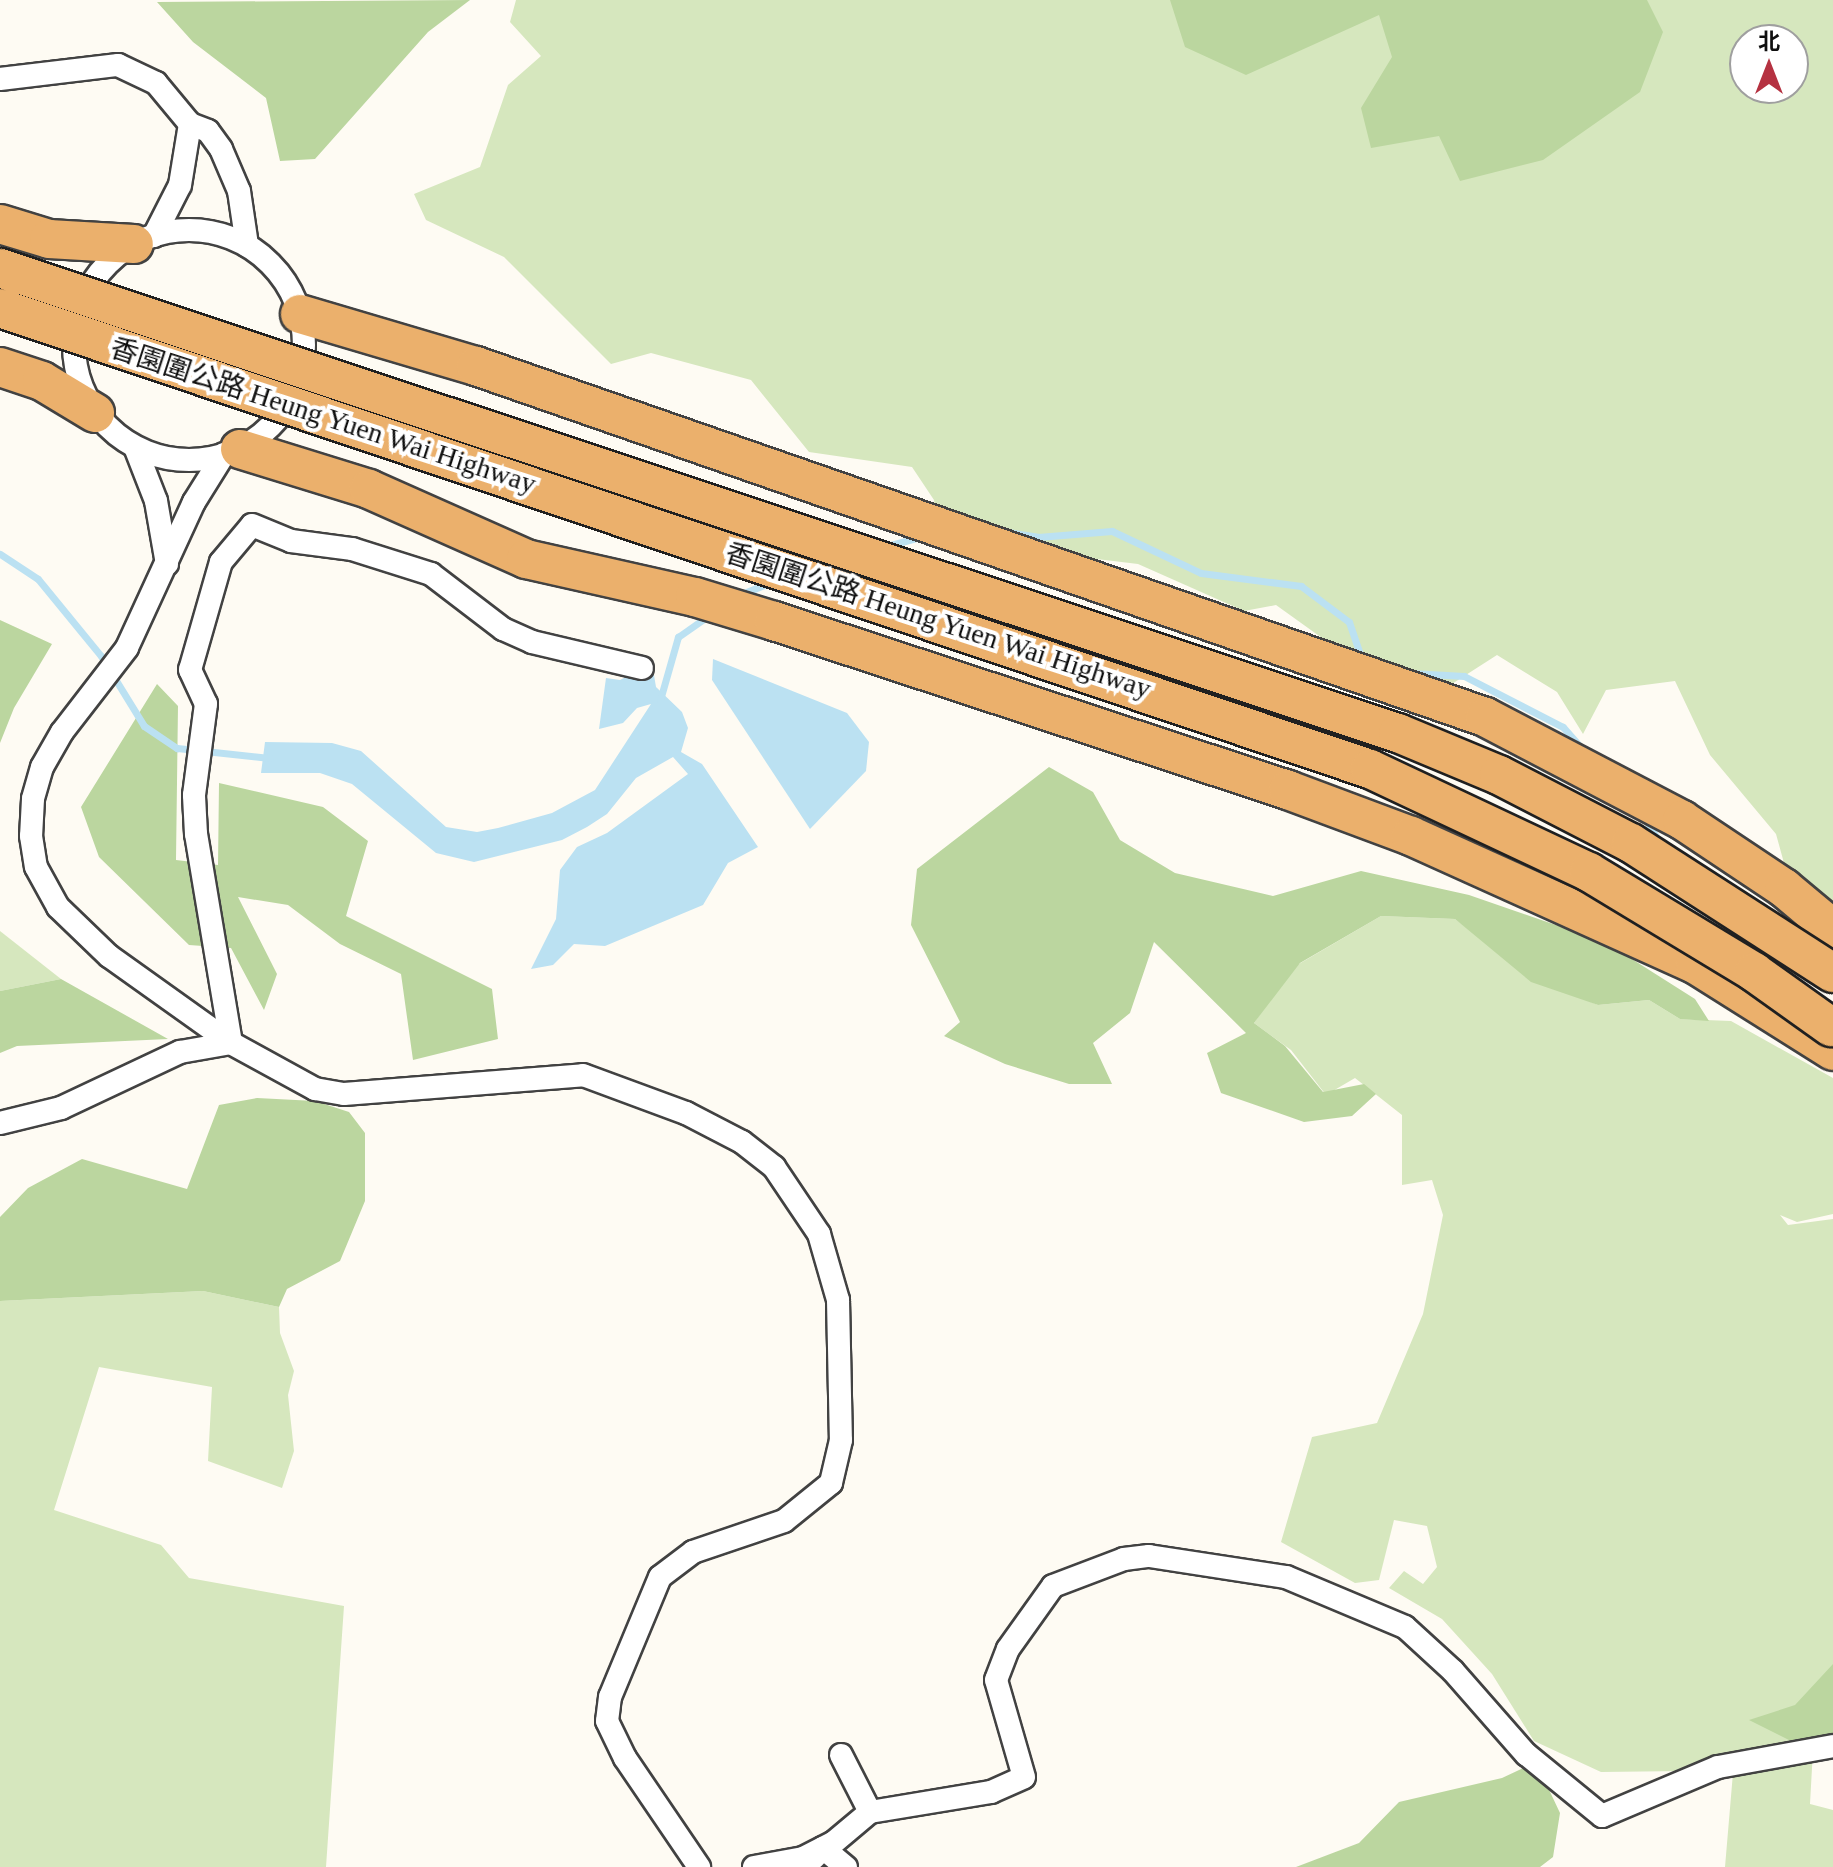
<!DOCTYPE html>
<html>
<head>
<meta charset="utf-8">
<style>
	body { margin:0 }
	#map { position:relative; width:1833px; height:1867px; overflow:hidden; background:#fefbf3; font-family:"Times New Roman","Noto Sans SC",serif }
	div>[style] { position:absolute }
	.green>* { inset:0; background:#d6e7be }
	.forest>* { inset:0; background:#bbd69f }
	.water>* { inset:0; background:#bbe1f2 }
	.stream>* { height:7px; margin:-3.5px; padding:0 3.5px; transform-origin:3.5px; border-radius:3.5px; background:#bbe1f2 }
	.roads { filter:drop-shadow(2px 0 #424242) drop-shadow(-2px 0 #424242) drop-shadow(0 2px #424242) drop-shadow(0 -2px #424242) }
	.minor>* { height:22px; margin:-11px; padding:0 11px; transform-origin:11px; border-radius:11px; background:#fff }
	.minor>.ring { margin:-11px; padding:0; box-sizing:content-box; background:none; border:22px solid #fff; border-radius:50% }
	.trunk>* { height:38px; margin:-19px; padding:0 19px; transform-origin:19px; border-radius:19px; background:#ebb06c }
	.bridges { filter:drop-shadow(2px 0 #202020) drop-shadow(-2px 0 #202020) drop-shadow(0 2px #202020) drop-shadow(0 -2px #202020) }
	.trunk-bridge>* { height:38px; margin:-19px; padding:0 19px; transform-origin:19px; border-radius:19px; background:#ebb06c }
	span { translate:-50% -50%; white-space:nowrap; text-align:center; line-height:1.15; -webkit-text-stroke:8px #fff; paint-order:stroke }
	.street-label { font-size:28px; color:#0f0f0f }
	.north { position:absolute; left:1729px; top:24px; width:80px; height:80px; box-sizing:border-box; background:#fff; border:2px solid #9f9f9f; border-radius:50%; rotate:0deg; font-size:22px; font-weight:700; line-height:32px; text-align:center; color:#0f0f0f }
	.north::after { content:''; display:block; margin:auto; width:28px; height:36px; background:#b53241; clip-path:polygon(50% 0,100% 100%,50% 72%,0 100%) }
</style>
</head>
<body>
<div id="map">
	<div class="green">
		<i style="clip-path:polygon(evenodd,516px 0,1833px 0,1833px 915px,1787px 918px,1795px 903px,1776px 834px,1710px 755px,1675px 681px,1606px 690px,1583px 734px,1557px 692px,1497px 655px,1444px 689px,1338px 674px,1322px 638px,1276px 605px,1244px 611px,1138px 564px,938px 540px,934px 500px,912px 467px,809px 452px,751px 380px,651px 353px,611px 364px,504px 257px,426px 220px,414px 194px,480px 167px,508px 85px,541px 56px,510px 22px,516px 0,1745px 40px,1793px 40px,1793px 88px,1745px 88px,1745px 40px)"></i>
		<i style="clip-path:polygon(1381px 916px,1455px 919px,1534px 978px,1598px 1005px,1649px 1000px,1680px 1019px,1731px 1021px,1833px 1078px,1833px 1214px,1797px 1222px,1780px 1215px,1788px 1225px,1833px 1219px,1833px 1738px,1813px 1750px,1810px 1804px,1833px 1810px,1833px 1867px,1725px 1867px,1734px 1761px,1685px 1771px,1601px 1772px,1534px 1741px,1492px 1674px,1442px 1619px,1389px 1588px,1404px 1571px,1423px 1584px,1437px 1567px,1427px 1526px,1394px 1520px,1379px 1580px,1355px 1583px,1281px 1542px,1312px 1437px,1377px 1423px,1423px 1314px,1443px 1215px,1432px 1180px,1402px 1185px,1402px 1115px,1355px 1078px,1326px 1095px,1291px 1050px,1254px 1023px,1292px 968px)"></i>
		<i style="clip-path:polygon(0 931px,61px 979px,0 991px)"></i>
		<i style="clip-path:polygon(203px 1291px,279px 1307px,280px 1333px,294px 1371px,288px 1395px,294px 1451px,282px 1488px,208px 1461px,212px 1387px,99px 1367px,54px 1510px,161px 1545px,189px 1578px,344px 1606px,326px 1867px,0 1867px,0 1301px)"></i>
	</div>
	<div class="forest">
		<i style="clip-path:polygon(470px 0,428px 32px,315px 159px,280px 161px,266px 98px,193px 42px,157px 2px)"></i>
		<i style="clip-path:polygon(1170px 0,1647px 0,1663px 32px,1640px 92px,1543px 160px,1460px 181px,1439px 136px,1371px 148px,1361px 108px,1392px 57px,1379px 15px,1246px 75px,1185px 47px)"></i>
		<i style="clip-path:polygon(0 620px,52px 644px,14px 708px,0 743px)"></i>
		<i style="clip-path:polygon(157px 684px,178px 706px,176px 860px,218px 865px,219px 783px,323px 807px,368px 841px,346px 916px,492px 989px,498px 1039px,413px 1060px,401px 974px,340px 944px,288px 905px,238px 897px,277px 974px,264px 1010px,231px 948px,189px 945px,99px 857px,81px 807px)"></i>
		<i style="clip-path:polygon(1049px 767px,1093px 792px,1120px 840px,1175px 873px,1273px 896px,1361px 871px,1469px 895px,1605px 942px,1695px 999px,1709px 1021px,1680px 1019px,1649px 1000px,1598px 1005px,1531px 982px,1455px 919px,1381px 916px,1300px 963px,1254px 1023px,1285px 1046px,1323px 1092px,1364px 1084px,1376px 1094px,1352px 1116px,1304px 1122px,1221px 1093px,1207px 1053px,1246px 1033px,1154px 942px,1130px 1013px,1093px 1043px,1112px 1084px,1069px 1084px,1005px 1064px,944px 1036px,960px 1022px,911px 925px,917px 869px)"></i>
		<i style="clip-path:polygon(61px 979px,168px 1039px,17px 1046px,0 1053px,0 991px)"></i>
		<i style="clip-path:polygon(257px 1098px,315px 1101px,349px 1112px,365px 1133px,365px 1201px,340px 1261px,287px 1289px,279px 1307px,203px 1291px,0 1301px,0 1217px,28px 1188px,82px 1159px,187px 1189px,219px 1105px)"></i>
		<i style="clip-path:polygon(1833px 1664px,1833px 1740px,1799px 1745px,1749px 1720px,1795px 1705px)"></i>
		<i style="clip-path:polygon(1536px 1762px,1560px 1813px,1553px 1857px,1540px 1867px,1296px 1867px,1359px 1843px,1399px 1802px,1502px 1778px)"></i>
	</div>
	<div class="water">
		<i style="clip-path:polygon(713px 659px,847px 713px,869px 742px,866px 771px,810px 829px,712px 680px)"></i>
		<i style="clip-path:polygon(641px 669px,654px 675px,656px 687px,682px 712px,688px 728px,681px 752px,702px 764px,758px 847px,728px 863px,703px 905px,605px 946px,574px 944px,553px 965px,531px 969px,556px 919px,560px 870px,577px 847px,607px 833px,688px 774px,673px 757px,636px 778px,607px 814px,587px 827px,562px 840px,474px 862px,436px 853px,352px 784px,320px 773px,261px 773px,265px 742px,332px 743px,361px 751px,446px 827px,477px 832px,498px 828px,552px 813px,595px 790px,651px 704px,637px 708px,623px 723px,599px 729px,606px 678px,620px 680px)"></i>
	</div>
	<div class="stream">
		<i style="left:1008px;top:532px;width:30px;rotate:9deg"></i>
		<i style="left:1038px;top:537px;width:74px;rotate:-4.6deg"></i>
		<i style="left:1112px;top:531px;width:98px;rotate:25.3deg"></i>
		<i style="left:1201px;top:573px;width:101px;rotate:7.4deg"></i>
		<i style="left:1301px;top:586px;width:60px;rotate:36.9deg"></i>
		<i style="left:1349px;top:622px;width:40px;rotate:71.1deg"></i>
		<i style="left:883px;top:547px;width:39px;rotate:-15deg"></i>
		<i style="left:0;top:554px;width:45px;rotate:33.3deg"></i>
		<i style="left:38px;top:579px;width:99px;rotate:50.7deg"></i>
		<i style="left:101px;top:656px;width:82px;rotate:58.4deg"></i>
		<i style="left:144px;top:726px;width:40px;rotate:34deg"></i>
		<i style="left:177px;top:748px;width:93px;rotate:6.2deg"></i>
		<i style="left:739px;top:595px;width:35px;rotate:-22deg"></i>
		<i style="left:1411px;top:673px;width:53px;rotate:3.2deg"></i>
		<i style="left:1464px;top:676px;width:111px;rotate:27.3deg"></i>
		<i style="left:1563px;top:727px;width:30px;rotate:49deg"></i>
		<i style="left:660px;top:700px;width:66px;rotate:-74.1deg"></i>
		<i style="left:678px;top:637px;width:38px;rotate:-35deg"></i>
		<i style="left:1645px;top:819px;width:31px;rotate:58deg"></i>
	</div>
	<div class="roads">
		<div class="minor">
			<i style="left:0;top:79px;width:119px;rotate:-6.8deg"></i>
			<i style="left:118px;top:65px;width:42px;rotate:25.3deg"></i>
			<i style="left:156px;top:83px;width:53px;rotate:50.3deg"></i>
			<i style="left:190px;top:124px;width:19px;rotate:21deg"></i>
			<i style="left:208px;top:131px;width:22px;rotate:54deg"></i>
			<i style="left:221px;top:149px;width:46px;rotate:66.8deg"></i>
			<i style="left:239px;top:191px;width:55px;rotate:81.6deg"></i>
			<i class="ring" style="left:74px;top:230px;width:208px;height:208px"></i>
			<i style="left:154px;top:236px;width:57px;rotate:-63deg"></i>
			<i style="left:180px;top:185px;width:62px;rotate:-80.7deg"></i>
			<i style="left:135px;top:447px;width:58px;rotate:68.7deg"></i>
			<i style="left:156px;top:501px;width:64px;rotate:80.1deg"></i>
			<i style="left:224px;top:454px;width:57px;rotate:122deg"></i>
			<i style="left:194px;top:502px;width:161px;rotate:114.7deg"></i>
			<i style="left:127px;top:648px;width:106px;rotate:127.7deg"></i>
			<i style="left:62px;top:732px;width:40px;rotate:119.7deg"></i>
			<i style="left:42px;top:767px;width:33px;rotate:106deg"></i>
			<i style="left:33px;top:799px;width:37px;rotate:93deg"></i>
			<i style="left:31px;top:836px;width:31px;rotate:81deg"></i>
			<i style="left:36px;top:867px;width:46px;rotate:61.2deg"></i>
			<i style="left:58px;top:907px;width:71px;rotate:43.9deg"></i>
			<i style="left:109px;top:956px;width:150px;rotate:35.5deg"></i>
			<i style="left:231px;top:1043px;width:212px;rotate:-99.5deg"></i>
			<i style="left:196px;top:834px;width:39px;rotate:-93deg"></i>
			<i style="left:194px;top:795px;width:92px;rotate:-82.5deg"></i>
			<i style="left:206px;top:704px;width:38px;rotate:-115deg"></i>
			<i style="left:190px;top:670px;width:112px;rotate:-74deg"></i>
			<i style="left:221px;top:562px;width:48px;rotate:-50deg"></i>
			<i style="left:252px;top:525px;width:42px;rotate:22.3deg"></i>
			<i style="left:291px;top:541px;width:62px;rotate:7.5deg"></i>
			<i style="left:352px;top:549px;width:83px;rotate:17.6deg"></i>
			<i style="left:431px;top:574px;width:91px;rotate:37.4deg"></i>
			<i style="left:503px;top:629px;width:32px;rotate:24deg"></i>
			<i style="left:532px;top:642px;width:113px;rotate:13.3deg"></i>
			<i style="left:0;top:1123px;width:63px;rotate:-13.8deg"></i>
			<i style="left:61px;top:1108px;width:132px;rotate:-25.2deg"></i>
			<i style="left:180px;top:1052px;width:52px;rotate:-10deg"></i>
			<i style="left:231px;top:1043px;width:96px;rotate:28.7deg"></i>
			<i style="left:315px;top:1089px;width:29px;rotate:10deg"></i>
			<i style="left:344px;top:1094px;width:240px;rotate:-4.5deg"></i>
			<i style="left:583px;top:1075px;width:110px;rotate:20.3deg"></i>
			<i style="left:686px;top:1113px;width:63px;rotate:27.4deg"></i>
			<i style="left:742px;top:1142px;width:41px;rotate:38deg"></i>
			<i style="left:774px;top:1167px;width:81px;rotate:56.1deg"></i>
			<i style="left:819px;top:1234px;width:69px;rotate:73.9deg"></i>
			<i style="left:838px;top:1300px;width:140px;rotate:88.8deg"></i>
			<i style="left:841px;top:1440px;width:44px;rotate:103.1deg"></i>
			<i style="left:831px;top:1483px;width:60px;rotate:141deg"></i>
			<i style="left:784px;top:1521px;width:96px;rotate:161.2deg"></i>
			<i style="left:693px;top:1552px;width:41px;rotate:142.9deg"></i>
			<i style="left:660px;top:1577px;width:130px;rotate:112.6deg"></i>
			<i style="left:610px;top:1697px;width:24px;rotate:97deg"></i>
			<i style="left:607px;top:1721px;width:41px;rotate:64.1deg"></i>
			<i style="left:625px;top:1758px;width:132px;rotate:55.8deg"></i>
			<i style="left:841px;top:1755px;width:64px;rotate:63deg"></i>
			<i style="left:814px;top:1858px;width:13px;rotate:-48deg"></i>
			<i style="left:823px;top:1848px;width:30px;rotate:40deg"></i>
			<i style="left:754px;top:1867px;width:50px;rotate:-10.4deg"></i>
			<i style="left:803px;top:1858px;width:34px;rotate:-27deg"></i>
			<i style="left:833px;top:1843px;width:48px;rotate:-40deg"></i>
			<i style="left:870px;top:1812px;width:123px;rotate:-9.4deg"></i>
			<i style="left:991px;top:1792px;width:36px;rotate:-24deg"></i>
			<i style="left:1024px;top:1777px;width:101px;rotate:-106.1deg"></i>
			<i style="left:996px;top:1680px;width:33px;rotate:-69deg"></i>
			<i style="left:1008px;top:1649px;width:77px;rotate:-54.5deg"></i>
			<i style="left:1053px;top:1586px;width:76px;rotate:-20.8deg"></i>
			<i style="left:1124px;top:1559px;width:25px;rotate:-7deg"></i>
			<i style="left:1149px;top:1556px;width:139px;rotate:8.7deg"></i>
			<i style="left:1286px;top:1577px;width:129px;rotate:22.8deg"></i>
			<i style="left:1405px;top:1627px;width:65px;rotate:42.5deg"></i>
			<i style="left:1453px;top:1671px;width:111px;rotate:48.7deg"></i>
			<i style="left:1526px;top:1754px;width:98px;rotate:39.2deg"></i>
			<i style="left:1602px;top:1816px;width:126px;rotate:-22.9deg"></i>
			<i style="left:1718px;top:1767px;width:117px;rotate:-10.3deg"></i>
		</div>
		<div class="trunk">
			<i style="left:0;top:224px;width:51px;rotate:17deg"></i>
			<i style="left:49px;top:239px;width:85px;rotate:3.4deg"></i>
			<i style="left:300px;top:314px;width:184px;rotate:16.5deg"></i>
			<i style="left:476px;top:366px;width:1068px;rotate:19.18deg"></i>
			<i style="left:1485px;top:717px;width:222px;rotate:27.6deg"></i>
			<i style="left:1682px;top:820px;width:123px;rotate:33.7deg"></i>
			<i style="left:1784px;top:888px;width:64px;rotate:39.9deg"></i>
			<i style="left:0;top:367px;width:44px;rotate:18.4deg"></i>
			<i style="left:42px;top:381px;width:62px;rotate:31.1deg"></i>
			<i style="left:240px;top:449px;width:135px;rotate:17.2deg"></i>
			<i style="left:369px;top:489px;width:172px;rotate:24deg"></i>
			<i style="left:526px;top:559px;width:173px;rotate:12.7deg"></i>
			<i style="left:695px;top:597px;width:83px;rotate:16.9deg"></i>
			<i style="left:774px;top:621px;width:541px;rotate:18.2deg"></i>
			<i style="left:1288px;top:790px;width:131px;rotate:20.5deg"></i>
			<i style="left:1411px;top:836px;width:312px;rotate:24.3deg"></i>
			<i style="left:1695px;top:964px;width:163px;rotate:32.2deg"></i>
		</div>
	</div>
	<div class="bridges">
		<div class="trunk-bridge">
			<i style="left:0;top:268px;width:1473px;rotate:18.4deg"></i>
			<i style="left:1398px;top:733px;width:109px;rotate:22.6deg"></i>
			<i style="left:1499px;top:775px;width:148px;rotate:27.3deg"></i>
			<i style="left:1631px;top:843px;width:240px;rotate:32.8deg"></i>
			<i style="left:0;top:308px;width:1445px;rotate:18.6deg"></i>
			<i style="left:1370px;top:769px;width:242px;rotate:25.2deg"></i>
			<i style="left:1589px;top:872px;width:193px;rotate:31.2deg"></i>
			<i style="left:1754px;top:972px;width:95px;rotate:35.5deg"></i>
		</div>
	</div>
	<div class="street-label">
		<span style="left:323px;top:416px;rotate:18deg">香園圍公路 Heung Yuen Wai Highway</span>
		<span style="left:938px;top:621px;rotate:18deg">香園圍公路 Heung Yuen Wai Highway</span>
	</div>
	<div class="north">北</div>
</div>
</body>
</html>
